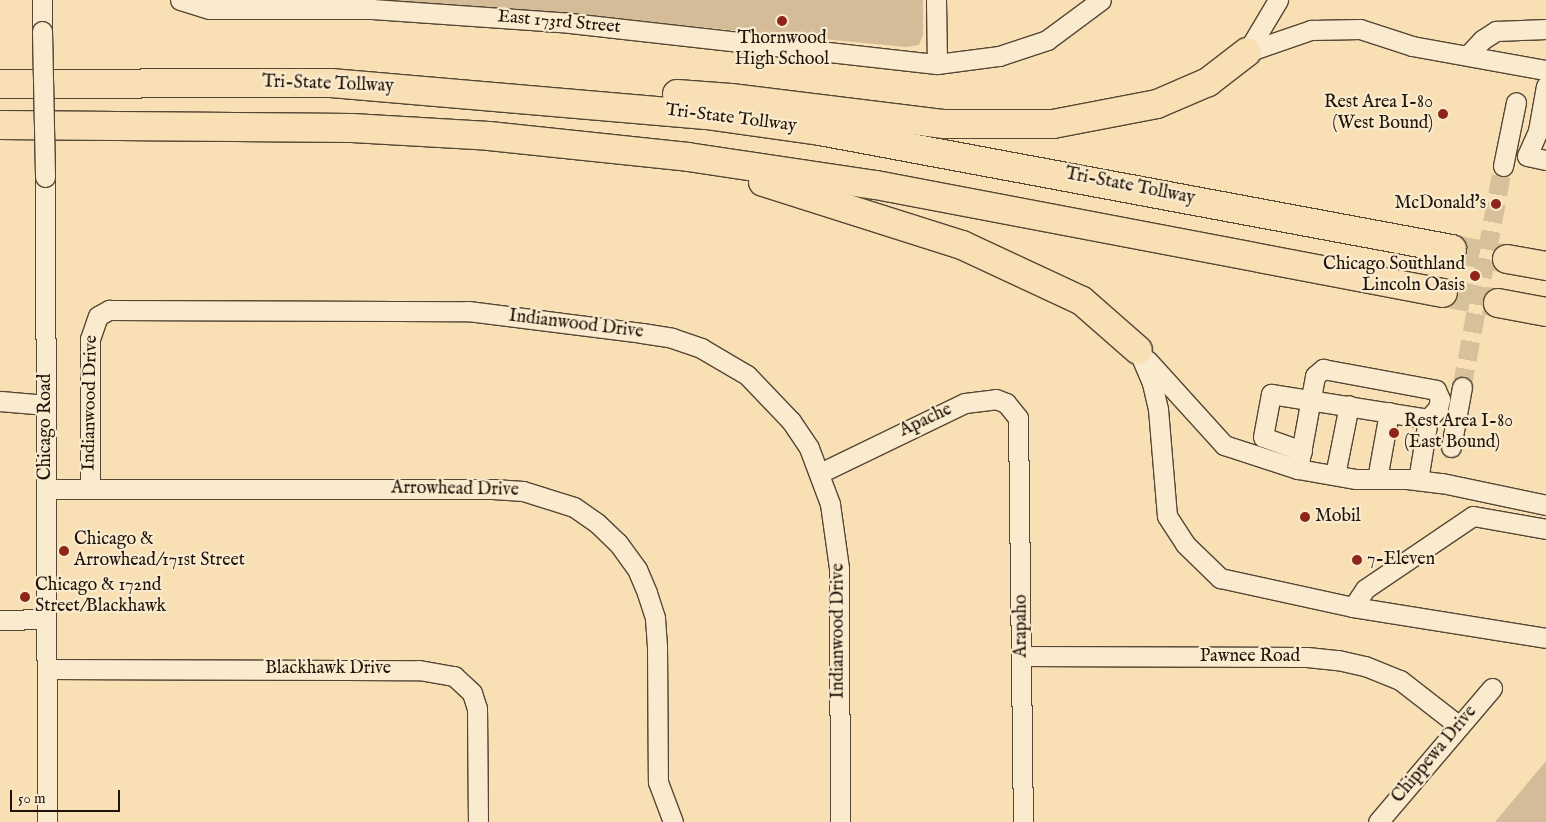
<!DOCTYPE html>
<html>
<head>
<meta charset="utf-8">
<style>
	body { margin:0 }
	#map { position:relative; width:1546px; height:822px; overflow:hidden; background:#f8dfb4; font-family:"IM FELL English",serif }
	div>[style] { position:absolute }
	.green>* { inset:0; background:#d3bc97 }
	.minor-tunnel>* { height:19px; margin-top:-9.5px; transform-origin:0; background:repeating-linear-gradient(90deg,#d7c19a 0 19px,transparent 0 28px) }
	.highway-tunnel>* { height:28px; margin-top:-14px; transform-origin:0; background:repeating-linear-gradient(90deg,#d7c19a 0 28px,transparent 0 42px) }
	.roads { filter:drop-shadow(1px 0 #544734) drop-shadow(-1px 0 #544734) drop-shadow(0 1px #544734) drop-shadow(0 -1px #544734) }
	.minor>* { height:19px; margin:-9.5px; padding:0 9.5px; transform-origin:9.5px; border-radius:9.5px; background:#faeace }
	.highway>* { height:28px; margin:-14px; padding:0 14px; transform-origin:14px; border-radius:14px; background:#f8dfb4 }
	.bridges { filter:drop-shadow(1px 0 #544734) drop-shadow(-1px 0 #544734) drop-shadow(0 1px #544734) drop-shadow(0 -1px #544734) }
	.minor-bridge>* { height:19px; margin:-9.5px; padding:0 9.5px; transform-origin:9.5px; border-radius:9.5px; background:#faeace }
	.dots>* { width:14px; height:14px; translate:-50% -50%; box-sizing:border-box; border:2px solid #faeace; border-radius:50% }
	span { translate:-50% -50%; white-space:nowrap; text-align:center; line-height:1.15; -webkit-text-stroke:4.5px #faeace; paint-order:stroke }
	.street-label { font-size:18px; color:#1e140a }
	.poi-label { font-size:18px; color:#1e140a }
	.right { translate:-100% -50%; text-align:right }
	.left { translate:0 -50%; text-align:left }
	.scale { position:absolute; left:10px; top:790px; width:110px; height:22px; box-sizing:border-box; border:2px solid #1e140a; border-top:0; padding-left:6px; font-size:15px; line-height:18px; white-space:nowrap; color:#1e140a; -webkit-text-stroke:4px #faeace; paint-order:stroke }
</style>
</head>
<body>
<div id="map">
	<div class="green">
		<i style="clip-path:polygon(349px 0,923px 0,923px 35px,919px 45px,906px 47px,505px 8px)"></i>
		<i style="clip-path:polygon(1546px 761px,1546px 822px,1495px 822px)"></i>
	</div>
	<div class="minor-tunnel">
		<i style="left:1462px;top:387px;width:225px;rotate:-79.5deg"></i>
	</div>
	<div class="highway-tunnel">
		<i style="left:1452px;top:249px;width:56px;rotate:10.3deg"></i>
		<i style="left:1443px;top:293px;width:56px;rotate:10.3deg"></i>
	</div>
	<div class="roads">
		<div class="minor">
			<i style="left:42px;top:0;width:31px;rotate:90deg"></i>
			<i style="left:180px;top:0;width:31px;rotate:17deg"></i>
			<i style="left:210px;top:9px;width:162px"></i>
			<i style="left:372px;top:9px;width:198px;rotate:4deg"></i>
			<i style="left:570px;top:23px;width:369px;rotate:6.4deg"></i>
			<i style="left:937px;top:64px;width:63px;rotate:-7.4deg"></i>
			<i style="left:999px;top:56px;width:51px;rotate:-18.4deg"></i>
			<i style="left:1047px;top:40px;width:67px;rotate:-36.5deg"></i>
			<i style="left:936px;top:0;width:64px;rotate:89.1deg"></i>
			<i style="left:1247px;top:52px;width:68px;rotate:-19deg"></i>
			<i style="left:1311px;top:30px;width:49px;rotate:-1.2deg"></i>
			<i style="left:1360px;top:29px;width:55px;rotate:18.1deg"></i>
			<i style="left:1412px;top:46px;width:136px;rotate:10.2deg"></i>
			<i style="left:1247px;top:52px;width:61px;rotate:-59.2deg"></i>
			<i style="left:1469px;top:54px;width:19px;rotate:-47deg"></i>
			<i style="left:1482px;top:40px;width:17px;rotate:-33deg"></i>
			<i style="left:1496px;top:31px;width:50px;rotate:-2.3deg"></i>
			<i style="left:1546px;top:86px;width:46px;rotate:100.1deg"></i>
			<i style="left:1538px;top:131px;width:27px;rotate:114deg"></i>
			<i style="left:1527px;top:156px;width:19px;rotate:12deg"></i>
			<i style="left:1503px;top:166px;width:65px;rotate:-78.5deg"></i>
			<i style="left:45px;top:177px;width:645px;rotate:89.82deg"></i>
			<i style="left:1138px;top:350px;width:36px;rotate:67deg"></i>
			<i style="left:1152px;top:383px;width:27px;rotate:77deg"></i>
			<i style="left:1158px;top:409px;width:107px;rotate:85.2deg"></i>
			<i style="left:1167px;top:516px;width:33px;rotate:57deg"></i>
			<i style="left:1185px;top:544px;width:49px;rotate:44.2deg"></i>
			<i style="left:1220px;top:578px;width:136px;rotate:12.3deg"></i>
			<i style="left:1353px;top:607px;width:195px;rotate:9.1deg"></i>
			<i style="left:1147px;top:360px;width:115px;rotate:47.8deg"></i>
			<i style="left:1224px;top:445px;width:78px;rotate:18deg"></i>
			<i style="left:1298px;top:469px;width:59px;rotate:9.8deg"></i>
			<i style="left:1356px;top:479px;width:51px"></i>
			<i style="left:1407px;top:479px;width:35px;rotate:7deg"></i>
			<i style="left:1442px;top:483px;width:106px;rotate:11.9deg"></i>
			<i style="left:0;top:401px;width:46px;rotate:5deg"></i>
			<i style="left:1451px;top:447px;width:61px;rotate:-79.6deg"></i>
			<i style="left:1302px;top:451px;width:41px;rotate:-160.3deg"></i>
			<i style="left:1263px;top:437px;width:44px;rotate:-79.5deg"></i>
			<i style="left:1271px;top:394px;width:159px;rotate:9deg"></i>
			<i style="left:1298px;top:469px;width:95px;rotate:-79.6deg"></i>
			<i style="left:1315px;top:376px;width:11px;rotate:-41deg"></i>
			<i style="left:1323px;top:369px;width:115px;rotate:10.5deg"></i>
			<i style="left:1436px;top:390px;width:10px;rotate:66deg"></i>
			<i style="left:1440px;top:399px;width:9px;rotate:103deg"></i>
			<i style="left:1438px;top:408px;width:15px;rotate:132deg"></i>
			<i style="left:1428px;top:419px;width:62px;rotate:99.3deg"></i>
			<i style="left:820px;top:473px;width:161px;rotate:-25.8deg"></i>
			<i style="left:965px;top:403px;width:31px;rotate:-7deg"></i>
			<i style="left:996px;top:399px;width:11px;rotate:22deg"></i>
			<i style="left:1006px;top:403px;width:19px;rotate:51deg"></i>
			<i style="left:1018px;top:418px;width:404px;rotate:89.3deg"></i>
			<i style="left:1335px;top:475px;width:71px;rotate:-78.7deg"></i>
			<i style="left:1377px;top:479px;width:68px;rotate:-79.8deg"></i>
			<i style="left:46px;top:489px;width:447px"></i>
			<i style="left:493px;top:489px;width:30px;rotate:4deg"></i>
			<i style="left:523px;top:491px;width:53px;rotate:17.4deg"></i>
			<i style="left:574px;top:507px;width:28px;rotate:35deg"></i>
			<i style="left:597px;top:523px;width:29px;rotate:44deg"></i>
			<i style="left:618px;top:543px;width:32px;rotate:54deg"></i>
			<i style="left:637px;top:569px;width:26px;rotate:67deg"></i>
			<i style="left:647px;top:593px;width:26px;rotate:72deg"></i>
			<i style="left:655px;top:618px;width:28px;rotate:86deg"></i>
			<i style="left:657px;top:646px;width:136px;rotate:89.6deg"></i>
			<i style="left:658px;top:782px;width:43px;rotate:69.4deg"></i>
			<i style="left:90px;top:489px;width:150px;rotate:-90deg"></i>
			<i style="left:90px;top:339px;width:24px;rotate:-71deg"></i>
			<i style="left:98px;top:316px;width:13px;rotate:-29deg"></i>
			<i style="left:109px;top:310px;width:359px;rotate:0.2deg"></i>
			<i style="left:468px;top:311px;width:175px;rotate:7.2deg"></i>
			<i style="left:642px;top:333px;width:30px;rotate:9deg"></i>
			<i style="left:672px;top:338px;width:31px;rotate:19deg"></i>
			<i style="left:701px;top:348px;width:53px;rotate:30.4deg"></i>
			<i style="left:747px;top:375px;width:64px;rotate:46.3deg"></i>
			<i style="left:791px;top:421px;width:32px;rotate:56deg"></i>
			<i style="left:809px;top:448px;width:60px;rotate:69.4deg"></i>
			<i style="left:830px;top:504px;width:65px;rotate:82deg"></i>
			<i style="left:839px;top:568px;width:254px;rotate:89.8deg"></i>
			<i style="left:1353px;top:607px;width:22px;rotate:-56deg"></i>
			<i style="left:1365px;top:589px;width:130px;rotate:-34.1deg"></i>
			<i style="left:1473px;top:516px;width:74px;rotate:10.1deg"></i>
			<i style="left:0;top:620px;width:46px;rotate:-1.2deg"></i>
			<i style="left:1022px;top:656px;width:285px;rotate:0.2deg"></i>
			<i style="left:1307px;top:657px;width:31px;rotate:6deg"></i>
			<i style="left:1338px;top:660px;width:28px;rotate:13deg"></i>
			<i style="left:1365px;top:666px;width:38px;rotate:22deg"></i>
			<i style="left:1400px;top:680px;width:75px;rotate:37.9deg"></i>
			<i style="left:47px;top:669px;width:372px;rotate:0.2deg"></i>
			<i style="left:419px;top:670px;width:36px;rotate:10deg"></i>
			<i style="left:454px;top:676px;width:25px;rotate:43deg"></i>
			<i style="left:472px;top:693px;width:16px;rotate:72deg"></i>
			<i style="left:477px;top:708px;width:114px;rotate:89.5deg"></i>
			<i style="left:1378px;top:822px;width:176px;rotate:-49.6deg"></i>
		</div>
		<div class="highway">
			<i style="left:0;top:84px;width:331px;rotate:-0.2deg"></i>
			<i style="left:331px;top:83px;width:376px;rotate:4.9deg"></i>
			<i style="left:706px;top:115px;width:115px;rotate:8deg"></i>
			<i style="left:820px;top:131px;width:643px;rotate:10.58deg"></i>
			<i style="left:677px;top:94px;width:54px;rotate:4.2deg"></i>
			<i style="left:731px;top:98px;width:215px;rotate:7deg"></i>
			<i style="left:944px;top:124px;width:109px"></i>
			<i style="left:1053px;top:124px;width:106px;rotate:-10.9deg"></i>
			<i style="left:1157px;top:104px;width:56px;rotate:-23.3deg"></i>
			<i style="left:1208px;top:82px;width:49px;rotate:-37.6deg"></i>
			<i style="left:0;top:125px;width:352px;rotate:0.5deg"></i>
			<i style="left:352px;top:128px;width:137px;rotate:3.3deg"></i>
			<i style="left:489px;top:136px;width:200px;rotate:6deg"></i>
			<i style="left:688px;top:157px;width:190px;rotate:8.5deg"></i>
			<i style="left:876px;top:185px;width:577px;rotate:10.78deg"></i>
			<i style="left:763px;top:182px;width:209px;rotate:17.6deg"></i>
			<i style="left:962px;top:245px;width:132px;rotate:25deg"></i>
			<i style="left:1082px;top:301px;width:74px;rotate:41.2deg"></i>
			<i style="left:1507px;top:259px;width:40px;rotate:10deg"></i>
			<i style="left:1498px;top:303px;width:49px;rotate:10.6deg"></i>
		</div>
	</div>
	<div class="bridges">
		<div class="minor-bridge">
			<i style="left:42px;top:31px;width:146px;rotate:88.8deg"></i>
		</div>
	</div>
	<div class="dots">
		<i style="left:782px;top:21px;background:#8f2418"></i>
		<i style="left:1443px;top:114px;background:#8f2418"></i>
		<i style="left:1496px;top:204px;background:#8f2418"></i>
		<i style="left:1475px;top:276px;background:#8f2418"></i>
		<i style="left:1394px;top:433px;background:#8f2418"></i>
		<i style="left:1305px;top:517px;background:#8f2418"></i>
		<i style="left:64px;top:551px;background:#8f2418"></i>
		<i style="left:1357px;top:560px;background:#8f2418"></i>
		<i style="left:25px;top:597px;background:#8f2418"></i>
	</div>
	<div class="street-label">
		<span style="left:559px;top:23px;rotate:5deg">East 173rd Street</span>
		<span style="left:328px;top:85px;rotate:2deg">Tri-State Tollway</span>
		<span style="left:731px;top:119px;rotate:7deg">Tri-State Tollway</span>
		<span style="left:1130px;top:187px;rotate:11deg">Tri-State Tollway</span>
		<span style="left:576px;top:325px;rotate:7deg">Indianwood Drive</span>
		<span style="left:91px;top:403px;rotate:-89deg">Indianwood Drive</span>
		<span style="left:926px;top:421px;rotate:-25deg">Apache</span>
		<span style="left:46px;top:427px;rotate:-90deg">Chicago Road</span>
		<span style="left:455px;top:490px;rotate:1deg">Arrowhead Drive</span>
		<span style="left:1022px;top:626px;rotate:-90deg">Arapaho</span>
		<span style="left:839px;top:631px;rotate:-90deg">Indianwood Drive</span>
		<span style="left:1250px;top:657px">Pawnee Road</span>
		<span style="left:328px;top:669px">Blackhawk Drive</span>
		<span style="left:1435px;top:755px;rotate:-50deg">Chippewa Drive</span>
	</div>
	<div class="poi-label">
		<span style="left:782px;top:50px">Thornwood<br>High School</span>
		<span class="right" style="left:1433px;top:114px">Rest Area I-80<br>(West Bound)</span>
		<span class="right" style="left:1486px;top:204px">McDonald's</span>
		<span class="right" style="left:1465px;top:276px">Chicago Southland<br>Lincoln Oasis</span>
		<span class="left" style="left:1404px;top:433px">Rest Area I-80<br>(East Bound)</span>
		<span class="left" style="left:1315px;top:517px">Mobil</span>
		<span class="left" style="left:74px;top:551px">Chicago &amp;<br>Arrowhead/171st Street</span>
		<span class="left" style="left:1367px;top:560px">7-Eleven</span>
		<span class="left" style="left:35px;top:597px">Chicago &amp; 172nd<br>Street/Blackhawk</span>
	</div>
	<div class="scale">50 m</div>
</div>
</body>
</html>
